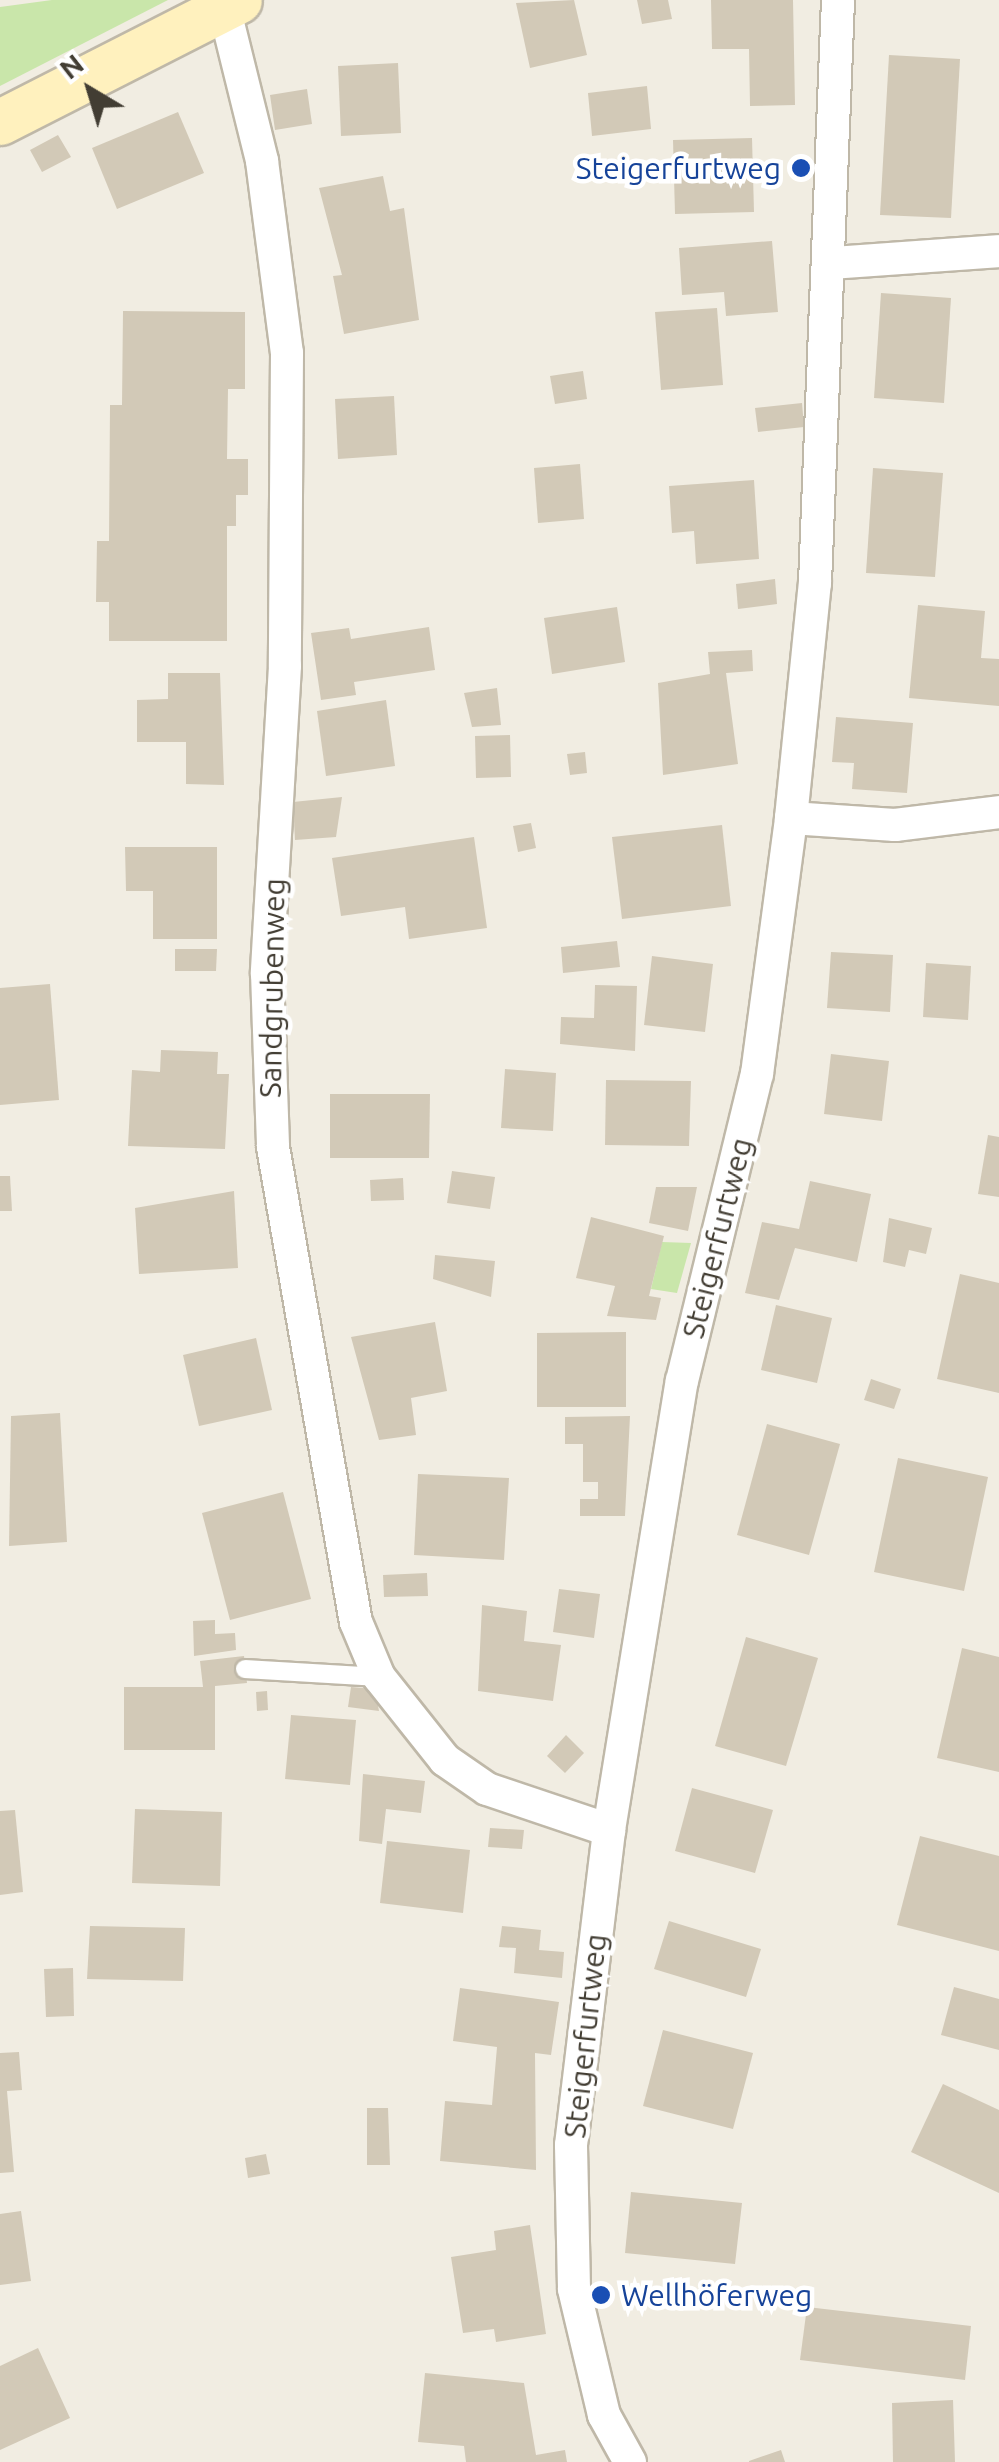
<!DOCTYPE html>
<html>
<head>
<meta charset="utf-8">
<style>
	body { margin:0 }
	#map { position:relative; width:999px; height:2462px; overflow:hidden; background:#f1ede2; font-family:Ubuntu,sans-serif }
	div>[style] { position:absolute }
	.green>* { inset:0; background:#c9e6aa }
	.building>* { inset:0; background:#d2c9b7 }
	.roads { filter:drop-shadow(2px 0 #bfb8a8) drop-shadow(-2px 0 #bfb8a8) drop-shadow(0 2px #bfb8a8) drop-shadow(0 -2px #bfb8a8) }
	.lane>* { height:18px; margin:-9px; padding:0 9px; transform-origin:9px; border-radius:9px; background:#fff }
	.street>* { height:32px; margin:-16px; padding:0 16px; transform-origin:16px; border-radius:16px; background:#fff }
	.secondary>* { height:45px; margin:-22.5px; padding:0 22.5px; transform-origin:22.5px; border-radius:22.5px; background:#fff1be }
	.dots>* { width:28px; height:28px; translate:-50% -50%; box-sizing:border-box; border:5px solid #fff; border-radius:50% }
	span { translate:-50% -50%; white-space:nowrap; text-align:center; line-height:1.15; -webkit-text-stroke:9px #fff; paint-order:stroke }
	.transit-label { font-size:30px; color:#164399 }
	.right { translate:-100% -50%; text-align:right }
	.left { translate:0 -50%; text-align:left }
	.street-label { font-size:30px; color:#423d33 }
	.north { position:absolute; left:40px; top:40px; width:100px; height:100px; -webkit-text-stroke:8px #fff; paint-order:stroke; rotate:322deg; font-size:28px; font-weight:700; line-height:40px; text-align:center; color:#423d33 }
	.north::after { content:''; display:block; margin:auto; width:35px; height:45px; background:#423d33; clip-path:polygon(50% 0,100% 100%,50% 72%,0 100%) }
</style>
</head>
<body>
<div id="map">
	<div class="green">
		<i style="clip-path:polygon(52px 0,168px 0,0 86px,0 7px)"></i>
		<i style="clip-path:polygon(662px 1242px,691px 1243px,677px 1293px,651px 1289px)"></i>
	</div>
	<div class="building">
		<i style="clip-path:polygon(574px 0,587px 55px,530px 68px,516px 3px)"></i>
		<i style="clip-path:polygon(637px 0,668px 0,672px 19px,642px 24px)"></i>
		<i style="clip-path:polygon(711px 0,793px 0,795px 105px,750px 106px,749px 49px,712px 49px)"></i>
		<i style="clip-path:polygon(889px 55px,960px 59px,951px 218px,880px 215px)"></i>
		<i style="clip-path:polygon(398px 63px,401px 133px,341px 136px,338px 66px)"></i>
		<i style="clip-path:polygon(647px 86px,651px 129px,592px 136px,588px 93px)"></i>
		<i style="clip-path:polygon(307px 89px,312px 124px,275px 130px,270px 95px)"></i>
		<i style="clip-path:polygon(178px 112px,204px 173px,117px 209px,92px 148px)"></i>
		<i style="clip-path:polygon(58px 135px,71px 157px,42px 172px,30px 150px)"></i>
		<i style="clip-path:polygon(752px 138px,754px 212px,675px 214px,673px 140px)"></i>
		<i style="clip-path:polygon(383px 176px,390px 211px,404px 208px,419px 320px,344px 334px,333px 276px,342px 275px,319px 188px)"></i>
		<i style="clip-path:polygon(772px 241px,778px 312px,726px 316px,724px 292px,682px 295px,679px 248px)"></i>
		<i style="clip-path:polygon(881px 293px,951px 298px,944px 403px,874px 398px)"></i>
		<i style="clip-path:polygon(717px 308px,723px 385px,661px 390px,655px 312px)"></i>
		<i style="clip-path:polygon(123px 311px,245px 312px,245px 389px,228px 389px,227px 459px,248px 459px,248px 495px,236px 495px,236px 526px,227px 526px,227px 641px,109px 641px,109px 602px,96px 602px,97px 541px,109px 541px,110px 405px,122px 405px)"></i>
		<i style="clip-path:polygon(583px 371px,587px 399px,555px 404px,550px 376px)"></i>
		<i style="clip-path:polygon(394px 396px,397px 455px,338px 459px,335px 399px)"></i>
		<i style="clip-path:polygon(802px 403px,804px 427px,758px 432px,755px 408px)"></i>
		<i style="clip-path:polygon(580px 464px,584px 519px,538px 523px,534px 468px)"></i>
		<i style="clip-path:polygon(873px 468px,943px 473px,935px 577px,866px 573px)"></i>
		<i style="clip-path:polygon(754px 480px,759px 559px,696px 564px,694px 531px,672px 533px,669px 486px)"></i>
		<i style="clip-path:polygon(775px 579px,777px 604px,738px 609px,736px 584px)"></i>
		<i style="clip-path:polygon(918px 605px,985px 611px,981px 658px,999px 659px,999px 706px,909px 698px)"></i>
		<i style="clip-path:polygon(617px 607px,625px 662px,552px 674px,544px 618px)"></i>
		<i style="clip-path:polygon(429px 627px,435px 670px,354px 682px,356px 695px,321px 700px,311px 633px,349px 628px,351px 639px)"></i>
		<i style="clip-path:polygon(752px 650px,753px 671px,726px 673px,738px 764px,663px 775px,658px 683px,710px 674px,708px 652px)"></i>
		<i style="clip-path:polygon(168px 673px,220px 673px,224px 785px,186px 784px,186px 742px,137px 742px,137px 700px,168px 699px)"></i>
		<i style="clip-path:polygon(497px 688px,501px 725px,472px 727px,464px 693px)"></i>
		<i style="clip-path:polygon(386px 700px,395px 766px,326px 776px,317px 711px)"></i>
		<i style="clip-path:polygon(836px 717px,913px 723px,907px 793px,852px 789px,854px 763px,832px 762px)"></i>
		<i style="clip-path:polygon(510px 735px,511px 777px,476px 778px,475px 736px)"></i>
		<i style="clip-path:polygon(585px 752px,587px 773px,570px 775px,567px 754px)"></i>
		<i style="clip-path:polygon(342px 797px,336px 837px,295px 840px,293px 802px)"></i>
		<i style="clip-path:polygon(531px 823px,536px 848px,518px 852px,513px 826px)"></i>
		<i style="clip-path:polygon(722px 825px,731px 906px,622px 919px,612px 837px)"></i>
		<i style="clip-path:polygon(474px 837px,487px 928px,409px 939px,405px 907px,341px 916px,332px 858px)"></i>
		<i style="clip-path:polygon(125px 847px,217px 847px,217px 939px,153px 939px,153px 891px,126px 891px)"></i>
		<i style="clip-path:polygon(617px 941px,620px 967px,563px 973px,561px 947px)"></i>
		<i style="clip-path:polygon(175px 949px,217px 949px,216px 971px,175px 971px)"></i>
		<i style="clip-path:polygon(831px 952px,893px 955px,890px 1012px,827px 1008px)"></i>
		<i style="clip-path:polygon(652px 956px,713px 964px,705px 1032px,644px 1025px)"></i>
		<i style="clip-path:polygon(926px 963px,971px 966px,968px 1020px,923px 1017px)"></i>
		<i style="clip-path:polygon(50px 984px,59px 1100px,0 1105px,0 988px)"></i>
		<i style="clip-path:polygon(595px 985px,637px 986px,635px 1051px,560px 1044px,561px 1017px,594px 1018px)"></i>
		<i style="clip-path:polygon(161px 1050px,218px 1052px,217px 1074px,229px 1074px,225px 1149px,128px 1146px,132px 1070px,160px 1072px)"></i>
		<i style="clip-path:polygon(831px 1054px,889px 1061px,882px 1121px,824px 1114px)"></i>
		<i style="clip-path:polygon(505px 1069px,556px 1073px,553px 1131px,501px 1128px)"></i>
		<i style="clip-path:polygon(606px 1080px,691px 1081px,689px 1146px,605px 1145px)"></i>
		<i style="clip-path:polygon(330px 1094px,430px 1094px,429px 1158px,330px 1158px)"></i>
		<i style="clip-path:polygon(988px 1135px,999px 1137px,999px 1197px,978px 1194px)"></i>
		<i style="clip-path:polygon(452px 1171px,495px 1177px,490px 1209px,447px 1203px)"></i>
		<i style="clip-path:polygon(0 1176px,10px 1176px,12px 1211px,0 1211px)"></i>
		<i style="clip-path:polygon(403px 1178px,404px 1200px,371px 1201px,370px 1180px)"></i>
		<i style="clip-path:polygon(810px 1181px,871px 1194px,857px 1262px,795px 1248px,779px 1300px,745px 1293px,762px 1222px,799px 1229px)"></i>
		<i style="clip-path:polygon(656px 1187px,697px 1187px,688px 1231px,649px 1223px)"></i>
		<i style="clip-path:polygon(234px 1191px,238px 1268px,139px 1274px,135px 1208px)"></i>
		<i style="clip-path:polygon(591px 1217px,664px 1236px,649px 1296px,661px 1298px,656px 1320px,607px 1316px,615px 1286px,576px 1278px)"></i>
		<i style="clip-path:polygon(889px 1218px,932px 1228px,926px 1254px,909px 1250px,905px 1267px,883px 1262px)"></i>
		<i style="clip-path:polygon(435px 1255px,495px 1261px,491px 1297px,433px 1279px)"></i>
		<i style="clip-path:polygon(960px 1274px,999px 1283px,999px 1393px,937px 1379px)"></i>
		<i style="clip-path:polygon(776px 1305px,832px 1318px,817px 1383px,761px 1370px)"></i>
		<i style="clip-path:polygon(435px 1322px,447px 1391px,411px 1398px,416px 1435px,379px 1440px,351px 1337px)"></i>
		<i style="clip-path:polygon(626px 1332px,626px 1407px,537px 1407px,537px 1333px)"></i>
		<i style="clip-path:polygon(256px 1338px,272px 1410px,199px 1426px,183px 1355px)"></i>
		<i style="clip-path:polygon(871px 1379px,901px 1389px,894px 1409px,864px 1400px)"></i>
		<i style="clip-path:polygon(60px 1413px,67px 1542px,9px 1546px,11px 1416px)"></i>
		<i style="clip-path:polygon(630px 1416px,625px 1516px,580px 1516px,580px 1499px,598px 1499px,598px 1482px,583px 1482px,583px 1444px,565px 1444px,565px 1417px)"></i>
		<i style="clip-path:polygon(767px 1424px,840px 1444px,809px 1555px,737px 1535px)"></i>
		<i style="clip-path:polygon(898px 1458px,988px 1477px,964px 1591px,874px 1572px)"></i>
		<i style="clip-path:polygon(418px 1474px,509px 1478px,504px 1560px,414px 1555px)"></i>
		<i style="clip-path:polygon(283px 1492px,311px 1599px,230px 1620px,202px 1513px)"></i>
		<i style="clip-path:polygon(427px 1573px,428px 1596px,384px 1597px,383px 1575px)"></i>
		<i style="clip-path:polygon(559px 1589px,600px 1594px,594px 1638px,553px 1632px)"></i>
		<i style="clip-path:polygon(482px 1605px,527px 1611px,524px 1641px,561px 1645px,553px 1701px,478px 1691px)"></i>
		<i style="clip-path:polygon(215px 1620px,215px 1634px,235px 1633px,236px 1650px,194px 1656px,193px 1621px)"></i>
		<i style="clip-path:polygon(746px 1637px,818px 1658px,786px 1766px,715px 1746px)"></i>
		<i style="clip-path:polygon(962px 1648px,999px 1657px,999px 1772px,937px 1758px)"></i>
		<i style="clip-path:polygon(244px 1656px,247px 1683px,215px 1686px,215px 1750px,124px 1750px,124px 1687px,203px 1687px,200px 1661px)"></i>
		<i style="clip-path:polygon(351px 1687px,375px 1689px,379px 1711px,348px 1707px)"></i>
		<i style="clip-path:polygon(267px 1691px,268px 1710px,257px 1711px,256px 1692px)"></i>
		<i style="clip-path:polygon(291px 1715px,356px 1720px,350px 1785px,285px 1779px)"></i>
		<i style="clip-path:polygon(566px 1735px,584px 1753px,565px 1773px,547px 1756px)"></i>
		<i style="clip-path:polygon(363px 1774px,425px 1781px,421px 1813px,386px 1809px,382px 1844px,359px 1841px)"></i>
		<i style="clip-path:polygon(692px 1788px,773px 1810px,755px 1873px,675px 1851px)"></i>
		<i style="clip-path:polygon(135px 1809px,222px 1812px,220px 1886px,132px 1883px)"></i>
		<i style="clip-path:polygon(15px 1810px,23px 1892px,0 1895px,0 1811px)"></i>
		<i style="clip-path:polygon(490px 1828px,524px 1830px,522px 1849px,488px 1847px)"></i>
		<i style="clip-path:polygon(920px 1836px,999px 1856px,999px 1951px,897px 1925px)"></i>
		<i style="clip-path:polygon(387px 1841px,470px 1850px,463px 1913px,380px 1903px)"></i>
		<i style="clip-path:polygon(669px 1921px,761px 1949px,746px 1997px,654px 1969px)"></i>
		<i style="clip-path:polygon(90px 1926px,185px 1928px,183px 1981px,87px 1979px)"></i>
		<i style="clip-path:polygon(502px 1926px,541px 1930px,539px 1950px,564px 1952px,562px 1978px,514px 1973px,516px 1948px,499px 1947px)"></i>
		<i style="clip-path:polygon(73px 1968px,74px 2016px,46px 2017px,44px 1969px)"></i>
		<i style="clip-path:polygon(954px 1987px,999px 1999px,999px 2050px,941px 2035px)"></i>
		<i style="clip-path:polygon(460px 1988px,559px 2002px,551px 2055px,535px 2053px,536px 2170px,440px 2161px,445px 2101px,492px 2105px,497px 2047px,453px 2041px)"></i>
		<i style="clip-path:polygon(663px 2030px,753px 2053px,733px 2129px,643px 2106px)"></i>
		<i style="clip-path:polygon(19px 2052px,22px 2090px,7px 2091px,14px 2172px,0 2173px,0 2053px)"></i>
		<i style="clip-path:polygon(943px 2084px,999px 2110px,999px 2193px,911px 2152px)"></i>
		<i style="clip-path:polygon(367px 2108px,388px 2108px,390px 2165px,367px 2165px)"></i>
		<i style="clip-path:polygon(266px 2154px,270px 2174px,248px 2178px,245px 2158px)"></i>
		<i style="clip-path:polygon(631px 2192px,742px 2203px,735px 2264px,625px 2253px)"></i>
		<i style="clip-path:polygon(21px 2211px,31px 2281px,0 2285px,0 2214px)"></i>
		<i style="clip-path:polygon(530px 2225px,546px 2334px,496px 2342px,494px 2329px,463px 2333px,451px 2257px,496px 2250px,494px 2231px)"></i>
		<i style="clip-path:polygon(807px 2307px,971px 2326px,965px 2380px,800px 2360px)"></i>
		<i style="clip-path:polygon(38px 2348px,70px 2418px,0 2450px,0 2366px)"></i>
		<i style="clip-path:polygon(425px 2373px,524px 2383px,536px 2455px,565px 2450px,567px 2462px,466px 2462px,464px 2446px,418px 2442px)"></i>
		<i style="clip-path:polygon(953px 2400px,955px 2462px,893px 2462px,892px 2403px)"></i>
		<i style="clip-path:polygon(781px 2450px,785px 2462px,749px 2462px,749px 2461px)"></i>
	</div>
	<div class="roads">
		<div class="lane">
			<i style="left:245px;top:1669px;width:134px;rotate:3.4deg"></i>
		</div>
		<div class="street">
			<i style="left:224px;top:7px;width:159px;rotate:76.1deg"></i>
			<i style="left:262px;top:161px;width:194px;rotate:82.6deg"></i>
			<i style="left:287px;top:353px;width:313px;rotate:90.4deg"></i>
			<i style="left:285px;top:666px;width:308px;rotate:93.4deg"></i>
			<i style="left:267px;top:973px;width:174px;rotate:88deg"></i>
			<i style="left:273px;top:1147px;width:482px;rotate:80.1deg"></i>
			<i style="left:356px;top:1622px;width:60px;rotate:67.3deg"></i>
			<i style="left:379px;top:1677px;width:106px;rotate:51.5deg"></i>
			<i style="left:445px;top:1760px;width:51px;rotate:34.6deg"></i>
			<i style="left:487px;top:1789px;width:129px;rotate:18.6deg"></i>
			<i style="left:832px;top:263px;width:167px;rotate:-4.1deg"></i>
			<i style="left:791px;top:818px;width:104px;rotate:3.9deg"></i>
			<i style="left:895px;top:825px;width:105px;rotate:-7.1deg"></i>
			<i style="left:630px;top:2462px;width:54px;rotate:-119deg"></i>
			<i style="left:604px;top:2415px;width:130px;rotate:-103.4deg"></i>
			<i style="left:574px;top:2289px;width:144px;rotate:-91.2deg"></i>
			<i style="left:571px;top:2145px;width:317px;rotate:-83.1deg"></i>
			<i style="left:609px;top:1830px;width:455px;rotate:-80.8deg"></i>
			<i style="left:682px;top:1381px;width:316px;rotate:-76.3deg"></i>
			<i style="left:757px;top:1074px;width:258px;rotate:-82.4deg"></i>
			<i style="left:791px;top:818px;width:236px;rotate:-84.2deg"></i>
			<i style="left:815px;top:583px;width:583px;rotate:-87.74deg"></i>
		</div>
		<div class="secondary">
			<i style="left:0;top:122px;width:268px;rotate:-27deg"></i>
		</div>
	</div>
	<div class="dots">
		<i style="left:801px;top:168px;background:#1a4fb4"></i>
		<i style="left:601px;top:2295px;background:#1a4fb4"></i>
	</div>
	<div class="transit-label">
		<span class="right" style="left:781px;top:168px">Steigerfurtweg</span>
		<span class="left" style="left:621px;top:2295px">Wellhöferweg</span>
	</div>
	<div class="street-label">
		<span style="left:272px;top:988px;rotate:-89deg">Sandgrubenweg</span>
		<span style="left:717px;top:1238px;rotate:-76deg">Steigerfurtweg</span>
		<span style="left:585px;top:2036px;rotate:-84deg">Steigerfurtweg</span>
	</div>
	<div class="north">N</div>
</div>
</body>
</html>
